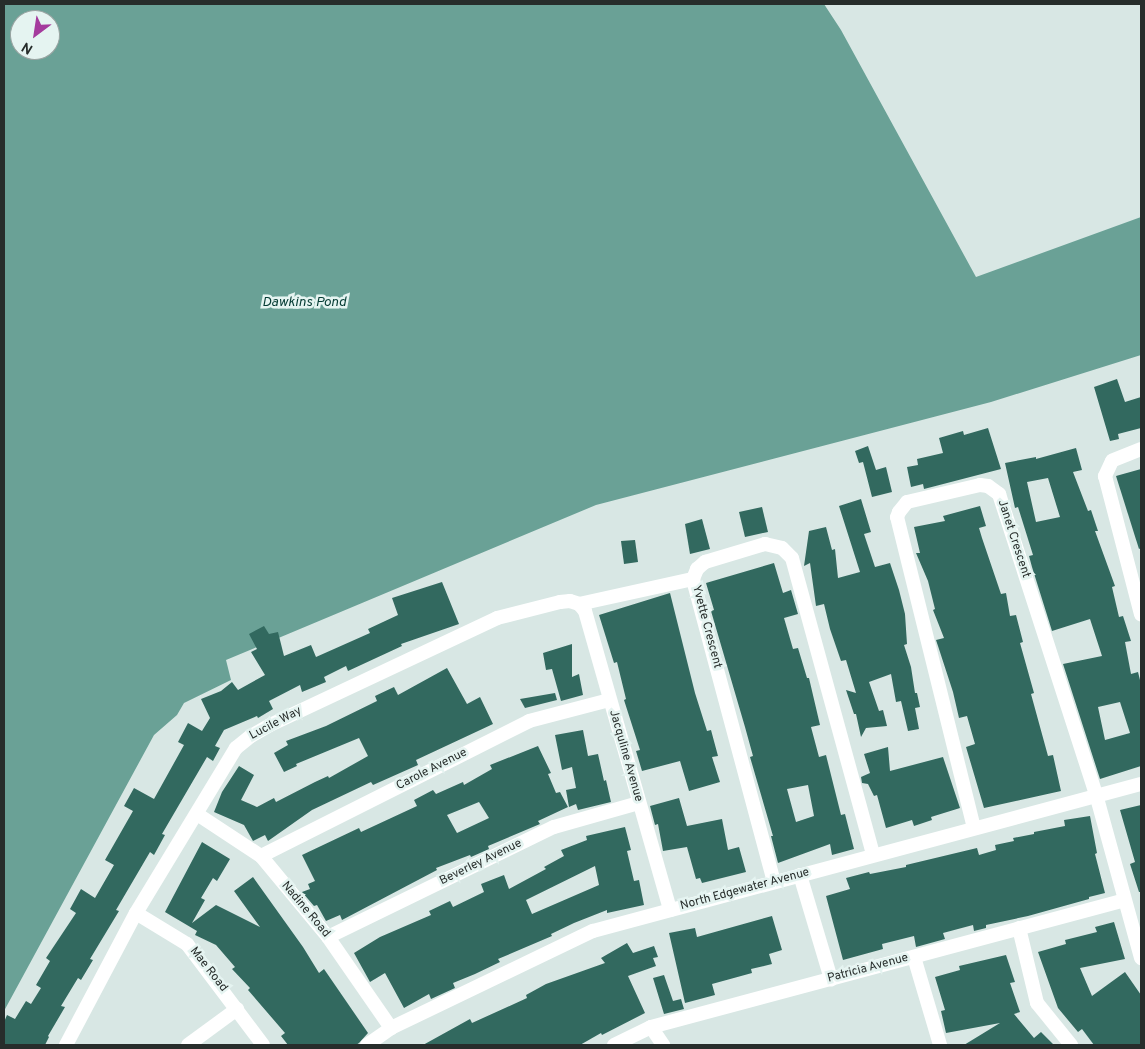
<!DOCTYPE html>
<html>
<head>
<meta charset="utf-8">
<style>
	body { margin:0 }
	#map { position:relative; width:1145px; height:1049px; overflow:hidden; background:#d8e7e4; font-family:Overpass,sans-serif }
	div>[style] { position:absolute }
	.water>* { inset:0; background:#6aa196 }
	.building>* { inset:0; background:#32695f }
	.minor>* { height:14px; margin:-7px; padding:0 7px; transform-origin:7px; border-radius:7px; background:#fff }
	span { translate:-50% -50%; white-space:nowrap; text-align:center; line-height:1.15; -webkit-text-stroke:5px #e5f4f1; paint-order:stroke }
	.street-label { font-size:12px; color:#272d2b }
	.water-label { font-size:14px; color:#053c34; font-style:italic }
	.frame { position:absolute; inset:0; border:5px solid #272d2b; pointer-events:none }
	.north { position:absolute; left:10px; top:10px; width:50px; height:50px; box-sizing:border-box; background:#e5f4f1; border:1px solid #99a4a2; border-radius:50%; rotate:211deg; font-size:14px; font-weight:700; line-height:20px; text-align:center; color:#272d2b }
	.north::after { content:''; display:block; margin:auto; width:18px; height:22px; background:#a43b9d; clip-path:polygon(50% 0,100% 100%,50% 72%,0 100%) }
</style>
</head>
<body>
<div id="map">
	<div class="water">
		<i style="clip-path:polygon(evenodd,4px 4px,824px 4px,841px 30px,976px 277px,1141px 217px,1141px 355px,991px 402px,596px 505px,226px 660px,231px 680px,184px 703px,177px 715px,154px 735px,4px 1011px,4px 4px,20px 20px,50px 20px,50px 50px,20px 50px,20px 20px)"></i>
	</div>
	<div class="building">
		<i style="clip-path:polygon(1117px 379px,1125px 402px,1141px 397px,1141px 428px,1118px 434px,1119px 439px,1110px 441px,1094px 387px)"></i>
		<i style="clip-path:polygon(988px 428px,1001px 469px,924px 489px,923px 484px,911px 487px,907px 467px,918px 465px,917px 459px,943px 453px,939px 438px,963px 431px,964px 435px)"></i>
		<i style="clip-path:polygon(868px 446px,876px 470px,886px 467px,892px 492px,872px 497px,863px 462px,859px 463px,855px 451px)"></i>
		<i style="clip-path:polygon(evenodd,1076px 448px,1082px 470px,1073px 472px,1088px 511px,1091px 510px,1098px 531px,1095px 531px,1115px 586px,1112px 587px,1119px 617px,1123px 616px,1131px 641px,1125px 642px,1131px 674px,1138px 672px,1141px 684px,1141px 766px,1100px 779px,1063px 664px,1102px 656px,1090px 619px,1052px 631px,1032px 567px,1029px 556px,1033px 555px,1018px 507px,1015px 508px,1005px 463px,1036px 457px,1036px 459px,1076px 448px,1048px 478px,1060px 517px,1036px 522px,1027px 482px,1048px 478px,1076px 448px,1120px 702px,1130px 733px,1105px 740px,1098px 707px,1120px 702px)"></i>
		<i style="clip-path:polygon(1141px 469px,1141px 548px,1139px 549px,1116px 476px)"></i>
		<i style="clip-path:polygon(861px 499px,871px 532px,864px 534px,875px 567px,890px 563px,899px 590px,905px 614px,907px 644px,904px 645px,911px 667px,915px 693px,917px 693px,920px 707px,915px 708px,919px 729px,908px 731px,901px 701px,896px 702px,891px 674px,869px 682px,879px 711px,883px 710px,887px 726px,866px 728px,861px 737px,856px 714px,854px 714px,846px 690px,856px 693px,846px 660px,841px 661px,830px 629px,824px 604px,816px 606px,810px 563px,804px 566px,809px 531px,826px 527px,832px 550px,835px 549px,838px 578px,860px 572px,839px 506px)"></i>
		<i style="clip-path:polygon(980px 506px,986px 526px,979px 528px,982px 538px,1001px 594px,1006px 593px,1010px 616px,1016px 615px,1023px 642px,1020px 643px,1034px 693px,1031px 694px,1048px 756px,1053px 755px,1061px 791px,984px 808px,966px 747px,975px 744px,967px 716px,959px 718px,953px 692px,938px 646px,936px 640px,944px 638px,933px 610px,935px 609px,928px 581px,916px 553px,920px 553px,914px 527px,945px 521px,943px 516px)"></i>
		<i style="clip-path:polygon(762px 507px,768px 532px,745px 537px,739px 512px)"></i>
		<i style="clip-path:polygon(702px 519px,710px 549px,690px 554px,685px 524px)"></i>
		<i style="clip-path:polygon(635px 540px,638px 562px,624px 564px,621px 541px)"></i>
		<i style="clip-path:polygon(evenodd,774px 563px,783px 593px,791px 590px,798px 614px,784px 618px,793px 649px,798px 648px,807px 678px,809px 678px,820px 725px,811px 727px,819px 757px,826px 755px,841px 815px,845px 814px,854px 849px,832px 855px,830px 844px,778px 863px,771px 836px,773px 836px,750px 757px,753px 756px,745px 727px,711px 611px,714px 610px,706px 583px,774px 563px,808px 785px,814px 816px,796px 822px,787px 789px,808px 785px)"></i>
		<i style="clip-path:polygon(442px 582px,459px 624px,401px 644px,402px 646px,348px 671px,346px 666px,324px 677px,326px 682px,302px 692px,300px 685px,269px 701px,273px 709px,258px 718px,257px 716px,224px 730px,215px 746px,220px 748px,213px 761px,207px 757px,162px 834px,165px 835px,154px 855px,150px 852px,116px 910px,119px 911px,90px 959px,93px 960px,81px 980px,78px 978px,61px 1006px,65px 1007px,48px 1036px,49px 1037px,45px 1045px,4px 1045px,4px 1022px,7px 1015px,15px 1019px,26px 1001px,31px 1004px,41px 988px,36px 985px,50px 961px,46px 958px,76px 913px,70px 909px,81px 889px,95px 898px,114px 865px,105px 860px,133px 811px,124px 806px,134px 788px,154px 799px,184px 745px,178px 742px,188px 723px,202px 731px,210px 718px,201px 699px,221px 691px,232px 682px,238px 690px,265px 675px,251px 652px,257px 649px,249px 634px,264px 626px,269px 634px,278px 632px,284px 656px,311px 645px,316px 657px,370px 633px,368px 629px,398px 615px,392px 598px)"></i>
		<i style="clip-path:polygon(670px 593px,695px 693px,707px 731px,711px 730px,718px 756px,712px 757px,720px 782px,689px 791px,680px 761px,642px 771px,636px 751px,640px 750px,624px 700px,626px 699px,617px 662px,614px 663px,599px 615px)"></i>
		<i style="clip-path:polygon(572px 644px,572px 677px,579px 674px,583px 695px,561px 701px,552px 669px,546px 670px,543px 653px)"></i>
		<i style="clip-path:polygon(447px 668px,467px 704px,480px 697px,493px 724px,416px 760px,418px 765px,373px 785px,371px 782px,312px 810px,268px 841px,265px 835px,253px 841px,244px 825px,214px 812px,222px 792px,239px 766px,254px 775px,241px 800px,257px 807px,274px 798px,276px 802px,315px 782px,328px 776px,329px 778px,368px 756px,359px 738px,296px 764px,297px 766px,284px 772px,274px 753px,288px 745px,286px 741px,326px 726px,377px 701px,375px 696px,394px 687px,398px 695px)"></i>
		<i style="clip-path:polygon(555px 693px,557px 700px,525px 708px,520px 699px)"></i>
		<i style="clip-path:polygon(583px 730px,588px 756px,598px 754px,604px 781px,606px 780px,611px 802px,578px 810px,576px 804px,569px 807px,566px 790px,576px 788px,572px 767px,562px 770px,555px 735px)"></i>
		<i style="clip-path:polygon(evenodd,538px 746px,551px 773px,548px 774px,556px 793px,560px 792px,568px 807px,538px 821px,540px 824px,488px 846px,489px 849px,471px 857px,470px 855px,436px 868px,437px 870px,342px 920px,340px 915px,326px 921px,317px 905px,314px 906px,302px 892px,310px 889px,308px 884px,315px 881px,302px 855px,359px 828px,361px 832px,417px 806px,414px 800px,433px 790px,436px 794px,463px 782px,464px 785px,492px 769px,490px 765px,538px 746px,479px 802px,489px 818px,457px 833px,447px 815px,479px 802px)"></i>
		<i style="clip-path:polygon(888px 747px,890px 771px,943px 757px,960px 808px,931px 817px,932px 820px,914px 826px,912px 820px,886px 828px,877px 795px,874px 796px,868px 784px,862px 783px,861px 777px,870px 773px,864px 754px)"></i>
		<i style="clip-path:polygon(679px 798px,687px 826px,722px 819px,728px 850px,739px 847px,746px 872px,702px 883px,700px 878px,696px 879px,687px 847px,663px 851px,658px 824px,655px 825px,650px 806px)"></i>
		<i style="clip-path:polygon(1141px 805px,1141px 892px,1139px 892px,1130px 864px,1135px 862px,1120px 810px)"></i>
		<i style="clip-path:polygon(1090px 816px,1097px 853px,1095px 854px,1105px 893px,1089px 897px,1089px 899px,1028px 916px,986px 925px,986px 928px,974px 931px,973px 925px,943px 933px,945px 939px,916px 947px,914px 936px,882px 944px,883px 949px,843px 960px,826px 896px,850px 889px,846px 878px,869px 872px,870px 874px,906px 867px,906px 865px,977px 848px,979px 855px,996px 850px,995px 845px,1014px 841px,1013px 838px,1034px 834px,1034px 832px,1065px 826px,1064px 820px)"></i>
		<i style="clip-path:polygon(evenodd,625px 827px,631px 850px,627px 851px,634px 881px,639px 880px,644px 905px,607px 913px,607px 910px,574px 923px,551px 934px,552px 936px,498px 959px,500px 962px,475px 974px,453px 983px,455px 988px,431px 999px,429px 994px,404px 1008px,385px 973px,370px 982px,354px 953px,380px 937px,431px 915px,429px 911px,450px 901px,453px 907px,484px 892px,481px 884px,504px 875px,509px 889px,546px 869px,544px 867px,564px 856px,561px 850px,587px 840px,586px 836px,625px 827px,595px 866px,599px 885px,532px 914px,526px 900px,595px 866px)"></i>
		<i style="clip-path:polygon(202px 842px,230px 859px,217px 881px,213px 878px,201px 898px,205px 900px,192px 923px,216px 905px,260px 927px,234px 891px,253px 877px,303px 947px,319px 973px,324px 969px,368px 1033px,359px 1043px,356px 1045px,288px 1045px,281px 1036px,285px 1033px,248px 990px,250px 988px,232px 969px,235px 967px,216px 945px,195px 935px,197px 931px,165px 912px)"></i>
		<i style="clip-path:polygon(772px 916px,782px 950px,769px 954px,772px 964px,751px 969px,752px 973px,712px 984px,715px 995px,685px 1003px,669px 933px,695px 928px,697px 937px)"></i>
		<i style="clip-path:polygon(1114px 922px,1125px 959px,1080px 968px,1092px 996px,1125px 972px,1141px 995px,1141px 1045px,1094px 1045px,1082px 1029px,1078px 1032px,1058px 1008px,1038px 952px,1066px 944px,1065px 940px,1097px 932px,1095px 927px)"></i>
		<i style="clip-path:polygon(627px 943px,633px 953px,654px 946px,658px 957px,653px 958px,656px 966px,628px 976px,645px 1013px,602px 1035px,601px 1033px,580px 1045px,423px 1045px,470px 1019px,472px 1023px,527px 998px,526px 995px,546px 984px,605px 963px,601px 958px)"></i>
		<i style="clip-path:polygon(1006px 955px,1015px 982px,1010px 983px,1020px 1012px,1014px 1014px,1034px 1038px,1041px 1032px,1054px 1045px,964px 1045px,1000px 1023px,946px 1033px,941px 1011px,945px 1010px,935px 977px,960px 970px,959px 966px)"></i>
		<i style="clip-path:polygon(664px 975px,673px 1001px,681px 999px,684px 1009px,664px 1014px,653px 978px)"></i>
	</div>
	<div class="minor">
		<i style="left:1141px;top:449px;width:31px;rotate:158deg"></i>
		<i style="left:1112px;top:461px;width:17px;rotate:115deg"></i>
		<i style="left:1105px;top:476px;width:143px;rotate:75.4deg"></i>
		<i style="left:579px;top:604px;width:117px;rotate:-12.4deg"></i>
		<i style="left:197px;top:814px;width:77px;rotate:33.3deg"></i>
		<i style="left:261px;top:856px;width:105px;rotate:50.4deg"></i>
		<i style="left:328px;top:937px;width:111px;rotate:55.3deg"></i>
		<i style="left:974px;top:828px;width:320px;rotate:-103.9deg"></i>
		<i style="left:897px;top:517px;width:5px;rotate:-68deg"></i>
		<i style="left:899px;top:512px;width:13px;rotate:-51deg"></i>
		<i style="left:907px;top:502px;width:75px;rotate:-13.1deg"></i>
		<i style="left:980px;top:485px;width:8px;rotate:7deg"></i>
		<i style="left:988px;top:486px;width:14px;rotate:36deg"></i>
		<i style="left:999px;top:494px;width:319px;rotate:72.1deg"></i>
		<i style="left:1097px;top:798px;width:166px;rotate:74.6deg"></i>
		<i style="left:261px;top:856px;width:300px;rotate:-26.7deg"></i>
		<i style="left:529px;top:721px;width:83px;rotate:-14.7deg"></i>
		<i style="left:800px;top:875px;width:109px;rotate:73.4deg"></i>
		<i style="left:774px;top:882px;width:314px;rotate:-105deg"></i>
		<i style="left:693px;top:579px;width:11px;rotate:-68deg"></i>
		<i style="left:697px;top:569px;width:11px;rotate:-41deg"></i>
		<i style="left:705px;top:562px;width:63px;rotate:-16.7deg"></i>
		<i style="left:765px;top:544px;width:17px;rotate:13deg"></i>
		<i style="left:782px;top:548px;width:14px;rotate:45deg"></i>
		<i style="left:792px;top:558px;width:308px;rotate:74.7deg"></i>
		<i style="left:136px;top:913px;width:60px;rotate:31.3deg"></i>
		<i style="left:187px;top:944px;width:126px;rotate:53deg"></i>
		<i style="left:1019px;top:928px;width:77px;rotate:76.5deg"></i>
		<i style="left:1037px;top:1003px;width:54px;rotate:51deg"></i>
		<i style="left:328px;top:937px;width:251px;rotate:-26deg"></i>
		<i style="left:554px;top:827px;width:88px;rotate:-15.8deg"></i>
		<i style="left:914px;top:957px;width:92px;rotate:73.5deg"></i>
		<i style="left:651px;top:1027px;width:22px;rotate:56deg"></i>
		<i style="left:66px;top:1045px;width:149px;rotate:-62.1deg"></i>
		<i style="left:136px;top:913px;width:193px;rotate:-58.8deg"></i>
		<i style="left:236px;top:748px;width:19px;rotate:-39deg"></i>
		<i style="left:251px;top:736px;width:22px;rotate:-30deg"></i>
		<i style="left:270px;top:725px;width:251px;rotate:-25.2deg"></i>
		<i style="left:497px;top:618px;width:65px;rotate:-14.3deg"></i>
		<i style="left:560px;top:602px;width:10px;rotate:-6deg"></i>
		<i style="left:570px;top:601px;width:9px;rotate:18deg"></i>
		<i style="left:579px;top:604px;width:9px;rotate:49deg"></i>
		<i style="left:585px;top:611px;width:311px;rotate:74.1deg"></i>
		<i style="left:188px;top:1045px;width:61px;rotate:-36.3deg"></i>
		<i style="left:367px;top:1045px;width:29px;rotate:-35deg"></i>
		<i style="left:391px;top:1028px;width:224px;rotate:-25.7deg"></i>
		<i style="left:593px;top:931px;width:567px;rotate:-15.02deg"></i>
		<i style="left:614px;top:1045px;width:41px;rotate:-25.9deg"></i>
		<i style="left:651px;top:1027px;width:490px;rotate:-15deg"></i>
	</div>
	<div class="street-label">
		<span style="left:1013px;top:539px;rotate:72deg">Janet Crescent</span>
		<span style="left:706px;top:627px;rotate:75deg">Yvette Crescent</span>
		<span style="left:276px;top:724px;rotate:-28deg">Lucile Way</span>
		<span style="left:625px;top:756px;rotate:74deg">Jacquline Avenue</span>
		<span style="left:432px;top:770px;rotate:-27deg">Carole Avenue</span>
		<span style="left:481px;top:863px;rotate:-26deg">Beverley Avenue</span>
		<span style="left:745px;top:890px;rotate:-15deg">North Edgewater Avenue</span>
		<span style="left:305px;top:910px;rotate:50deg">Nadine Road</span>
		<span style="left:868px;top:969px;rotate:-15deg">Patricia Avenue</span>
		<span style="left:208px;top:970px;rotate:52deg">Mae Road</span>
	</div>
	<div class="water-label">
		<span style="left:304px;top:303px">Dawkins Pond</span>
	</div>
	<div class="frame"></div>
	<div class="north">N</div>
</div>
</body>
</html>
